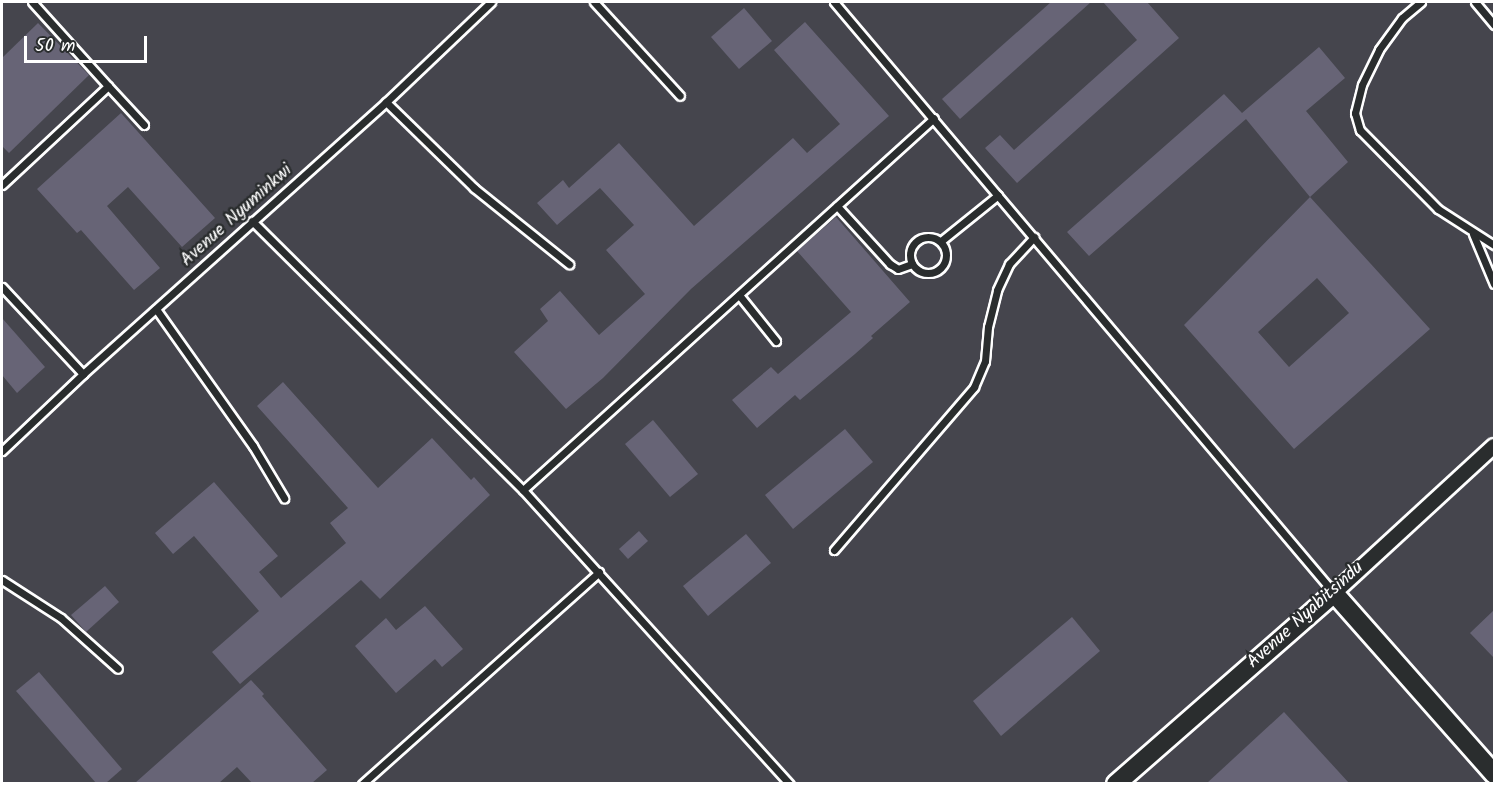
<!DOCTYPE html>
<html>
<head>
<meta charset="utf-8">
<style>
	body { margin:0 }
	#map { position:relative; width:1496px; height:785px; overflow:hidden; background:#36383c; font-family:Kalam,sans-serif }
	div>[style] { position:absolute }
	.built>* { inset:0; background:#45454d }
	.building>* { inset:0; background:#676476 }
	.roads { filter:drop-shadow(2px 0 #fff) drop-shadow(-2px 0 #fff) drop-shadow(0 2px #fff) drop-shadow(0 -2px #fff) }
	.service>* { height:7px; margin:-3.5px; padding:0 3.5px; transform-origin:3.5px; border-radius:3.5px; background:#2a2d2e }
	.service>.ring { margin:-3.5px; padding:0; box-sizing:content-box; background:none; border:7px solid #2a2d2e; border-radius:50% }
	.minor>* { height:14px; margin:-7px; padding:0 7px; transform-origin:7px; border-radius:7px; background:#2a2d2e }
	.tertiary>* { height:18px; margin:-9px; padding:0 9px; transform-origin:9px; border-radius:9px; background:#2a2d2e }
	span { translate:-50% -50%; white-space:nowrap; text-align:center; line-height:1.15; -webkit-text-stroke:5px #2a2d2e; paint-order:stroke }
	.street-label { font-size:18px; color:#fff }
	.frame { position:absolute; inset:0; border:3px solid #fff; pointer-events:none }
	.scale { position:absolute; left:24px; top:36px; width:123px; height:27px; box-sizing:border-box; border:3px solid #fff; border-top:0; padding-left:8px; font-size:18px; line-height:21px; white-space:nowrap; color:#fff; -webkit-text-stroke:4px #2a2d2e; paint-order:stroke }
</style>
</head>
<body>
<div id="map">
	<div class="built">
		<i style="clip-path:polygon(2px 2px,1494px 2px,1494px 783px,2px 783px)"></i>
	</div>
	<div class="building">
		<i style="clip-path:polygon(1051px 2px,1091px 2px,960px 119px,942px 99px)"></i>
		<i style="clip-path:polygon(1103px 2px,1147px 2px,1179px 38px,1017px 183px,985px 148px,1000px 135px,1014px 150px,1137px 40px)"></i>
		<i style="clip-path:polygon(744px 8px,772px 41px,739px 69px,711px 37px)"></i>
		<i style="clip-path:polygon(805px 22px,889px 116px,691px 289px,603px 378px,566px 409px,514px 352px,548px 321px,540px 309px,560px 291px,599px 335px,645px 294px,606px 250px,634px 225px,600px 188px,557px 225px,537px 203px,563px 180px,569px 188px,619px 143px,694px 226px,793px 138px,807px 153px,840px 124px,774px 50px)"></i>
		<i style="clip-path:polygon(38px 23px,89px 75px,9px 153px,2px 146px,2px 58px)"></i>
		<i style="clip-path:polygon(1319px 47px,1345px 78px,1306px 111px,1348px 162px,1310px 197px,1246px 119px,1089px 256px,1067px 232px,1224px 94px,1242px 113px)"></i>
		<i style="clip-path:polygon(121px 113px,215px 218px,182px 247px,128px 187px,107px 206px,160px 268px,134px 290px,81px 230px,77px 233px,37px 189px)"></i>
		<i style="clip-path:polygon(evenodd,1310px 197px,1430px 329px,1294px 449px,1184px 325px,1310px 197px,1317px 278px,1349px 313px,1289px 367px,1258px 332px,1317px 278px)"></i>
		<i style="clip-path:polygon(836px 217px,910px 302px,871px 336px,873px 338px,855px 354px,800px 400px,795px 395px,757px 428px,732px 400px,771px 367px,778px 374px,851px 312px,797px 251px)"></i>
		<i style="clip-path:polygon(2px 318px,45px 367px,17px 393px,2px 375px)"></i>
		<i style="clip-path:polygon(283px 382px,378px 488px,432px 438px,471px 480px,474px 477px,490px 495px,380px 599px,361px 580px,240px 684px,212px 652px,259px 611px,194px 536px,173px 554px,155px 533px,214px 482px,278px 556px,259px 572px,281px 598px,346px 543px,330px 523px,348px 508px,257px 406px)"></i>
		<i style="clip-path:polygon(653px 420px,698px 474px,670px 497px,625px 444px)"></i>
		<i style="clip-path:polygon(845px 429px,873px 462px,793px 529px,765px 495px)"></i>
		<i style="clip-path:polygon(639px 531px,648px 541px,628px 559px,619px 549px)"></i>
		<i style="clip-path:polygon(746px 534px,771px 563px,708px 616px,683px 586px)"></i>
		<i style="clip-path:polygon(105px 586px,119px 602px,86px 632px,71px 615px)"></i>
		<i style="clip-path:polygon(425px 606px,463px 649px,442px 667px,435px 659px,396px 693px,355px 646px,386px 618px,396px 630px)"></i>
		<i style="clip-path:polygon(1494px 610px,1494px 658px,1470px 633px)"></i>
		<i style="clip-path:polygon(1072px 617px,1100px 651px,1001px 736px,973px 701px)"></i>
		<i style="clip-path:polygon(39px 672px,122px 769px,106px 783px,96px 783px,16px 691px)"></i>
		<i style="clip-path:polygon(251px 680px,264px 694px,262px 696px,327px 770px,312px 783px,252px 783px,237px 767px,219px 783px,135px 783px)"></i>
		<i style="clip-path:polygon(1284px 712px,1349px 783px,1207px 783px)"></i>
	</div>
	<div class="roads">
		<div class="service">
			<i style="left:594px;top:2px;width:127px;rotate:47.5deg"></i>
			<i style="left:834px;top:2px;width:774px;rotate:49.77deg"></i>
			<i style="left:1421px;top:2px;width:25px;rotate:140deg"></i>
			<i style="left:1402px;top:18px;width:39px;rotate:126deg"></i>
			<i style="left:1379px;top:50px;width:39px;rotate:116deg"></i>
			<i style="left:1362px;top:85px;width:29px;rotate:104deg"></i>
			<i style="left:1355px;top:113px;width:18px;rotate:74deg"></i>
			<i style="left:1360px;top:130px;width:111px;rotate:45.4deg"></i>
			<i style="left:1438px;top:209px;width:67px;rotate:32.7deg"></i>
			<i style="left:1475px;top:2px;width:30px;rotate:50deg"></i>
			<i style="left:108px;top:86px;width:53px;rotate:47.3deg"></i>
			<i style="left:386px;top:102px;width:123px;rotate:44.3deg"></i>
			<i style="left:474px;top:188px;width:122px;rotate:38.7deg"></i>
			<i style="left:2px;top:185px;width:145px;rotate:-43deg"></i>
			<i style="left:108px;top:86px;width:113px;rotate:-132.1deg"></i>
			<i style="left:837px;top:206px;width:79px;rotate:47.6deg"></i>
			<i style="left:890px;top:264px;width:9px;rotate:32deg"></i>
			<i style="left:898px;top:269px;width:15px;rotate:-20deg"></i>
			<i style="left:252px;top:221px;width:382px;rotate:44.8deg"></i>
			<i style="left:523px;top:490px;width:397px;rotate:47.8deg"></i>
			<i style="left:1473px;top:234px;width:54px;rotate:67.2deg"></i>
			<i class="ring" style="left:910px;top:237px;width:29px;height:29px"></i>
			<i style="left:941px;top:241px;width:73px;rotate:-38.9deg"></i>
			<i style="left:2px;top:287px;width:119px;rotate:47deg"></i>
			<i style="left:739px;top:295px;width:59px;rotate:51.2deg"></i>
			<i style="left:156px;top:309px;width:168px;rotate:54.7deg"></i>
			<i style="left:253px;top:446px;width:61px;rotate:59.2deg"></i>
			<i style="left:2px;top:451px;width:112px;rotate:-43.5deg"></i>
			<i style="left:83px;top:374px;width:407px;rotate:-41.9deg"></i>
			<i style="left:386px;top:102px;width:145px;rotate:-43.6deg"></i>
			<i style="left:523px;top:490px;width:554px;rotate:-42.15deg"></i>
			<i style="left:834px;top:550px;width:215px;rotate:-49.3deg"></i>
			<i style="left:974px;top:387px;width:28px;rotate:-67deg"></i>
			<i style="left:985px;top:361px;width:34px;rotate:-85deg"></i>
			<i style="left:988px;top:327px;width:38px;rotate:-76deg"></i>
			<i style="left:997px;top:290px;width:29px;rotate:-65deg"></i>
			<i style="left:1009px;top:264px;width:37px;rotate:-47deg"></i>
			<i style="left:2px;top:580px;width:70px;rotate:32.8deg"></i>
			<i style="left:61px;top:618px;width:76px;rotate:41.8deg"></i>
			<i style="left:362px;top:784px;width:318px;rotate:-41.8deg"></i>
		</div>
		<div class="minor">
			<i style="left:1334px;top:593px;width:217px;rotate:-42.6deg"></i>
		</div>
		<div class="tertiary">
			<i style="left:1116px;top:784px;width:290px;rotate:-41.2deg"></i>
			<i style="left:1334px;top:593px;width:242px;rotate:48.5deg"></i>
		</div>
	</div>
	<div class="street-label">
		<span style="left:237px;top:216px;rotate:-42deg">Avenue Nyuminkwi</span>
		<span style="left:1306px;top:616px;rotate:-42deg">Avenue Nyabitsindu</span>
	</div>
	<div class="frame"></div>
	<div class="scale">50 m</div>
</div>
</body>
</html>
